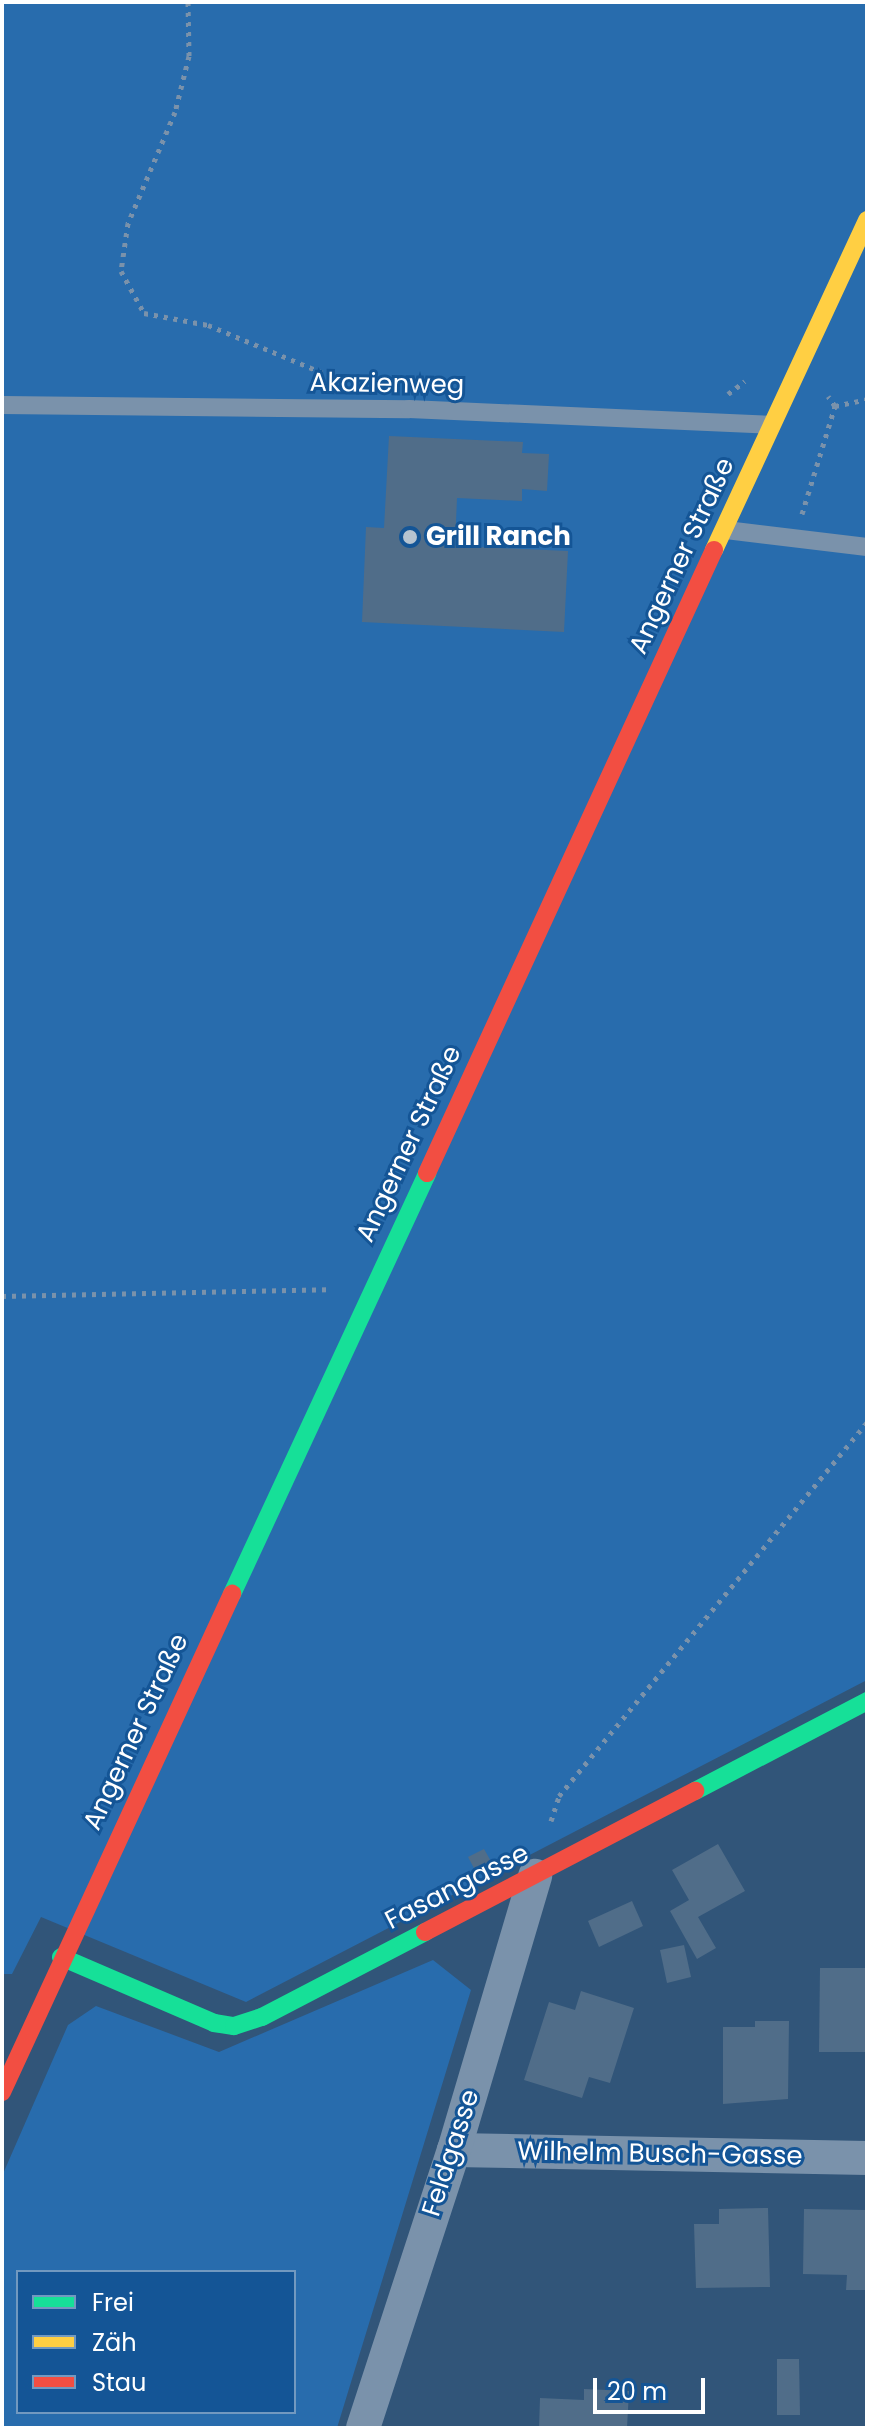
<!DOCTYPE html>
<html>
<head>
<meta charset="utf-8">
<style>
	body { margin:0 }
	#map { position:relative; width:869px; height:2430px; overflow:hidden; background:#315579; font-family:Poppins,sans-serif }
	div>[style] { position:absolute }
	.green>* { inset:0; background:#286cad }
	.building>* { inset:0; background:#506d89 }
	.path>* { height:5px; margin-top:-2.5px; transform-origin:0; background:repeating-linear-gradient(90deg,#7a92ab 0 4px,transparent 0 10px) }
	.lane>* { height:18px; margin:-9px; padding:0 9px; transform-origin:9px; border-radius:9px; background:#7a92ab }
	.street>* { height:34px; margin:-17px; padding:0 17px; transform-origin:17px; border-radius:17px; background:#7a92ab }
	.fast>* { height:18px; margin:-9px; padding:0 9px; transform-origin:9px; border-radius:9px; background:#16e098 }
	.slow>* { height:18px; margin:-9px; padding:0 9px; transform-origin:9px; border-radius:9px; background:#ffcf43 }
	.jam>* { height:18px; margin:-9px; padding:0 9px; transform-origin:9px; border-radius:9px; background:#f24e42 }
	.dots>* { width:22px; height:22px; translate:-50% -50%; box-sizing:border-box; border:4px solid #145596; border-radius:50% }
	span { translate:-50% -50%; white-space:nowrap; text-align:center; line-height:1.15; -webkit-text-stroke:6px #145596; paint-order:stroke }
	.street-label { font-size:26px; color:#fff }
	.poi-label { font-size:26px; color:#fff; font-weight:700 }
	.left { translate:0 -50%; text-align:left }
	.frame { position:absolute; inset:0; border:4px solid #fff; pointer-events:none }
	.legend { position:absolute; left:16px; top:2270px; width:280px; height:144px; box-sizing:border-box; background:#145596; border:2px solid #7299c0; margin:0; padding:10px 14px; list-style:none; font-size:24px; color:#fff }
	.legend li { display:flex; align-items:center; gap:16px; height:40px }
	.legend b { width:40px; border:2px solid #7299c0 }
	.scale { position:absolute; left:593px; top:2378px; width:112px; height:36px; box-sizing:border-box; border:4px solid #fff; border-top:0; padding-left:10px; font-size:24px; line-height:28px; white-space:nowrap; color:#fff; -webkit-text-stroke:6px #145596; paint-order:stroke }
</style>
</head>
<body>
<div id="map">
	<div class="green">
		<i style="clip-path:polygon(2px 2px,867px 2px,867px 1680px,246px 2002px,41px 1917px,12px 1974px,2px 1974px)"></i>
		<i style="clip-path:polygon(evenodd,433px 1960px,471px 1990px,337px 2428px,2px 2428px,2px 2176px,68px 2025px,96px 2006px,219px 2052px,433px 1960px,18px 2272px,294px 2272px,294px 2412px,18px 2412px,18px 2272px)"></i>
	</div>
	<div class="building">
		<i style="clip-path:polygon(389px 436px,523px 442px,522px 453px,549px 454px,547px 491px,522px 489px,522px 501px,457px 498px,455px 546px,568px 551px,564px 632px,362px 622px,366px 527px,384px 528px)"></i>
		<i style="clip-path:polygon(718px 1844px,745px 1891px,698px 1917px,716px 1948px,697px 1959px,670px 1911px,689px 1900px,672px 1870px)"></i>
		<i style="clip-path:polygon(484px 1849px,492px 1863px,476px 1872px,468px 1857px)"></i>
		<i style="clip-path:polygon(632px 1901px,643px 1926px,599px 1947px,588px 1921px)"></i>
		<i style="clip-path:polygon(684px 1945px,691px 1977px,667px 1983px,660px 1950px)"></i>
		<i style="clip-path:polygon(820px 1968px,867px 1968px,867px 2052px,819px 2052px)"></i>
		<i style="clip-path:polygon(581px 1991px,634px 2008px,610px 2083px,589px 2077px,582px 2098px,524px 2080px,549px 2002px,575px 2010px)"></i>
		<i style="clip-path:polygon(755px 2021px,789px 2021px,788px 2099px,723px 2104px,723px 2027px,755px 2027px)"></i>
		<i style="clip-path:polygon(768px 2208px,770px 2287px,696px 2288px,694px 2224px,719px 2224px,719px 2209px)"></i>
		<i style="clip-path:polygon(804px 2209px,867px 2210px,867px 2290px,846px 2290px,847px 2275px,803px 2274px)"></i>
		<i style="clip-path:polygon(777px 2359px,799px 2359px,800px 2415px,777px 2415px)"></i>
		<i style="clip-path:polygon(584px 2389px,629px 2391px,627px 2428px,539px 2428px,540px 2398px,584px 2400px)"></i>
	</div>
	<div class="path">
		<i style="left:188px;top:2px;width:54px;rotate:88.9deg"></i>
		<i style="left:189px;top:56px;width:58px;rotate:104deg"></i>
		<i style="left:175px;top:112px;width:121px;rotate:112.9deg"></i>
		<i style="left:128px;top:223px;width:49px;rotate:98.3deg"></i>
		<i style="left:121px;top:271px;width:48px;rotate:61.3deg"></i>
		<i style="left:144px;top:313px;width:65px;rotate:10.6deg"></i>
		<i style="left:208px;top:325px;width:141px;rotate:22.6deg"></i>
		<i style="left:728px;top:394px;width:21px;rotate:-37deg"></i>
		<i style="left:835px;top:406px;width:33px;rotate:-12deg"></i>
		<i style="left:802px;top:514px;width:113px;rotate:-73deg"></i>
		<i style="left:835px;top:406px;width:12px;rotate:-125deg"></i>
		<i style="left:2px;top:1296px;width:327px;rotate:-1.2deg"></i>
		<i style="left:551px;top:1821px;width:26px;rotate:-72deg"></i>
		<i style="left:559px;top:1796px;width:484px;rotate:-50.5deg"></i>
	</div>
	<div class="lane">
		<i style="left:2px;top:405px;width:407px;rotate:0.6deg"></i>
		<i style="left:409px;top:409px;width:362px;rotate:2.5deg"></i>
		<i style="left:726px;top:530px;width:142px;rotate:6.9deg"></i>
	</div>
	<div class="street">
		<i style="left:454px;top:2150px;width:413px;rotate:1.1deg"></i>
		<i style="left:363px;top:2428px;width:293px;rotate:-71.9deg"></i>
		<i style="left:454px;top:2150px;width:286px;rotate:-73.5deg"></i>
	</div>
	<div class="fast">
		<i style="left:232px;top:1594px;width:464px;rotate:-65.1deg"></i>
		<i style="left:695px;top:1791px;width:194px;rotate:-27.6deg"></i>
		<i style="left:61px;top:1957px;width:167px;rotate:23.3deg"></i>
		<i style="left:214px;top:2023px;width:20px;rotate:9deg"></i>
		<i style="left:234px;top:2026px;width:29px;rotate:-18deg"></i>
		<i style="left:262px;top:2017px;width:184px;rotate:-27.5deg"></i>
	</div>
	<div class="slow">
		<i style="left:714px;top:550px;width:364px;rotate:-65.1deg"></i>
	</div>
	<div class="jam">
		<i style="left:427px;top:1173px;width:686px;rotate:-65.27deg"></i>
		<i style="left:425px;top:1932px;width:305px;rotate:-27.6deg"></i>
		<i style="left:2px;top:2092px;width:549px;rotate:-65.21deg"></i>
	</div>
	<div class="dots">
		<i style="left:410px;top:537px;background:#b7c4d0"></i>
	</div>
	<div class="street-label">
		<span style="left:387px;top:384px;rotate:1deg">Akazienweg</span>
		<span style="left:682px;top:556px;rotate:-65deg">Angerner Straße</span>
		<span style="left:409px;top:1144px;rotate:-65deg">Angerner Straße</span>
		<span style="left:136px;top:1732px;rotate:-65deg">Angerner Straße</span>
		<span style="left:457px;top:1887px;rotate:-27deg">Fasangasse</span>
		<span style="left:451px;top:2153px;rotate:-72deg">Feldgasse</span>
		<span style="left:660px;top:2154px;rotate:1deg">Wilhelm Busch-Gasse</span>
	</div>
	<div class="poi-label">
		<span class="left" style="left:426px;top:537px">Grill Ranch</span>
	</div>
	<div class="frame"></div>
	<ul class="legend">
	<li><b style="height:10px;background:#16e098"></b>Frei</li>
	<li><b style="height:10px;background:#ffcf43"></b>Zäh</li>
	<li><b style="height:10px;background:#f24e42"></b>Stau</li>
	</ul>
	<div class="scale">20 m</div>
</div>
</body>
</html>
